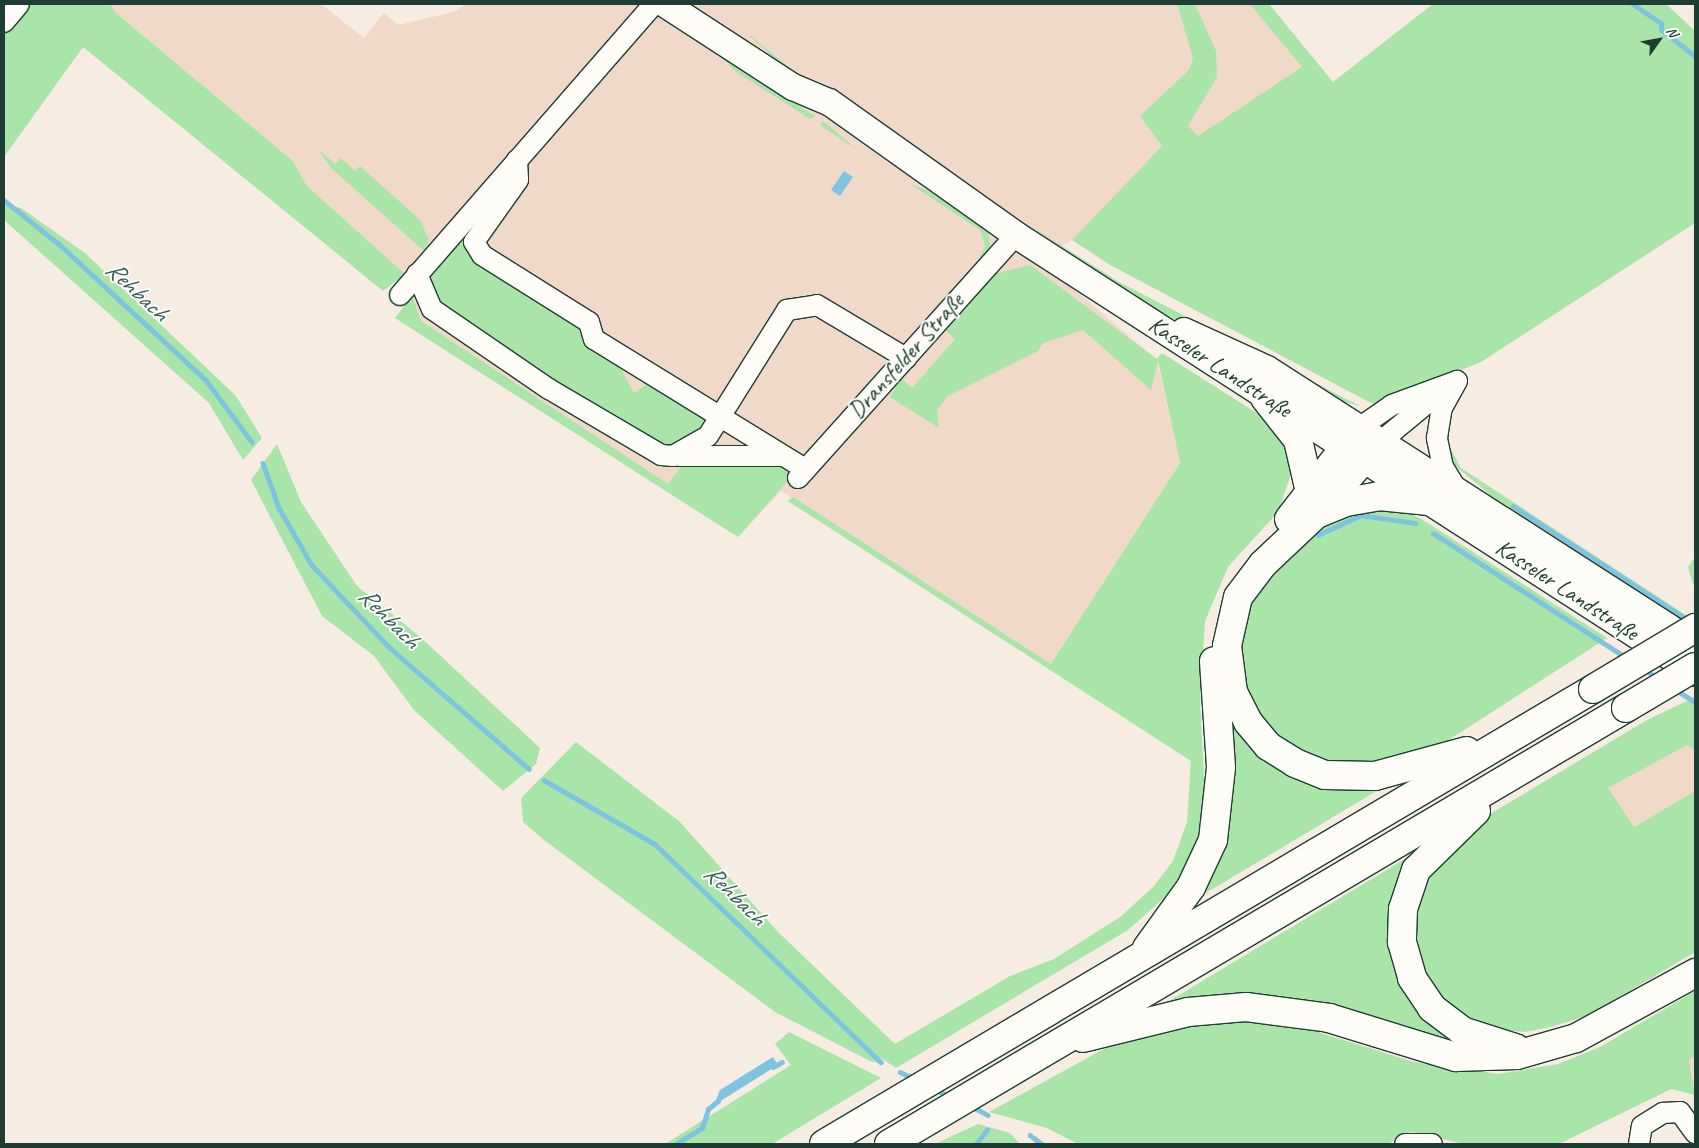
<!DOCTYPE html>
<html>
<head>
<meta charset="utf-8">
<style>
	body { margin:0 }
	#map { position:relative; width:1699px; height:1148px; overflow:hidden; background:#f7ece2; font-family:Caveat,sans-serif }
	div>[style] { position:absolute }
	.built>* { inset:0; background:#f0d9c9 }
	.green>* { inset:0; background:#a9e4a9 }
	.water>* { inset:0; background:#7ec3df }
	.stream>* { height:4.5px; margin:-2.25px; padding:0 2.25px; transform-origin:2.25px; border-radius:2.25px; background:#7ec3df }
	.roads { filter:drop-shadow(1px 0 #1f3d34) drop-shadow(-1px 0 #1f3d34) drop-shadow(0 1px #1f3d34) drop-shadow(0 -1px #1f3d34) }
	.minor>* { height:20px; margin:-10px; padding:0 10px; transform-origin:10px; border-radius:10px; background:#fdfcf7 }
	.major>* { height:26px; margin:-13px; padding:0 13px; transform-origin:13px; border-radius:13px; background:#fdfcf7 }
	.highway>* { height:28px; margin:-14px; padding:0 14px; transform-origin:14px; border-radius:14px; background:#fdfcf7 }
	.bridges { filter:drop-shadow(1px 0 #1f3d34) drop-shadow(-1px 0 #1f3d34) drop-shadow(0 1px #1f3d34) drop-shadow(0 -1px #1f3d34) }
	.highway-bridge>* { height:28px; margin:-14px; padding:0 14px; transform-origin:14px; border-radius:14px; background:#fdfcf7 }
	span { translate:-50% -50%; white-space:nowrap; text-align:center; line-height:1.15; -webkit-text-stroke:4px #fdfcf7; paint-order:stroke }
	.street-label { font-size:24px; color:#1f3d34 }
	.water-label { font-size:25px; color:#375e5f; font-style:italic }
	.frame { position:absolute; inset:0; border:5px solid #1f3d34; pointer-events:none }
	.north { position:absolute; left:1634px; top:15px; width:50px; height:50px; -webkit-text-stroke:4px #fdfcf7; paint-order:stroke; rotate:58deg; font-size:14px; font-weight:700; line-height:20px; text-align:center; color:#1f3d34 }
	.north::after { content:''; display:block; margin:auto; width:18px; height:22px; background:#1f3d34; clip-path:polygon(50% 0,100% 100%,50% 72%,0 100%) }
</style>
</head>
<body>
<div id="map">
	<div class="built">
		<i style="clip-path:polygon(110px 4px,321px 4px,364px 38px,384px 13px,398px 25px,454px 12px,466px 4px,1269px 4px,1333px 82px,1433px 4px,1695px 223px,1481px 362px,1373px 404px,1112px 266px,1072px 240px,1040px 260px,1157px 360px,1180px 463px,1051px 664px,781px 491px,738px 537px,395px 318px,412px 296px,405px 274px,307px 186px,293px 161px,116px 13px)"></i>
		<i style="clip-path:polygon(1687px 744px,1695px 750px,1695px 791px,1634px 827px,1607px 788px)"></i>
		<i style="clip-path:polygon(1695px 1056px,1695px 1093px,1689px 1060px)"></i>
	</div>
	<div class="green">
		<i style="clip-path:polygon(27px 4px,110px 4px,116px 13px,293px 161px,307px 186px,405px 274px,383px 291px,83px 47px,4px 157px,4px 31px)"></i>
		<i style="clip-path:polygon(1177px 4px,1195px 4px,1216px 51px,1217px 77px,1188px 126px,1198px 136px,1302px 67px,1250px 4px,1269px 4px,1333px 82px,1433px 4px,1666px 4px,1695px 31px,1695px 223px,1481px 362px,1373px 404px,1112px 266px,1072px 240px,1162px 146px,1140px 116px,1189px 70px,1193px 58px)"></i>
		<i style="clip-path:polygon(742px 29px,791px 69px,829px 94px,784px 67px)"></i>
		<i style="clip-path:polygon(721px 56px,722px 55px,815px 116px,810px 119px,735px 71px)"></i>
		<i style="clip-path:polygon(822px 121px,827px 124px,856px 149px,821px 126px)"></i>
		<i style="clip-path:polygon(318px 149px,335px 164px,341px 158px,355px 171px,360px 166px,420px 220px,429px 240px,424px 251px,331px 168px)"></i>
		<i style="clip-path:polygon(910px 184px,939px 195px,988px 230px,990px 247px,977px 264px,985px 246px,980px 230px)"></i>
		<i style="clip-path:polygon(4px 205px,21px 208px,85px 253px,236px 396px,262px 438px,243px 460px,209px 403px,4px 220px)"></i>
		<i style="clip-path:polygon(482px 208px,468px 238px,583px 326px,580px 332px,587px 346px,618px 363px,634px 393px,646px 385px,638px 373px,712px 419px,706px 432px,673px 448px,652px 446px,435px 304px,429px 271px)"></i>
		<i style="clip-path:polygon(1021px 220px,1119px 282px,1360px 406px,1336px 400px,1155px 309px)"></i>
		<i style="clip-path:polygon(1030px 265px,1157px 359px,1162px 353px,1263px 417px,1288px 452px,1292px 471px,1278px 512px,1228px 567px,1205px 621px,1200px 702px,1205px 793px,1201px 828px,1187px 866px,1163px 899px,1128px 930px,896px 1068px,881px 1058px,881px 1062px,872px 1062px,775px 1012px,544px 840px,523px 822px,521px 798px,576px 742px,680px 822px,778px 932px,895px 1044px,1010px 976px,1054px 959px,1120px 917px,1153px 887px,1173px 861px,1187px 822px,1191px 761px,788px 501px,793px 497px,1051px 664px,1180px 463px,1158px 361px,1151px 390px,1083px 330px,1043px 343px,1038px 351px,948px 396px,937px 410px,939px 428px,890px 397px,901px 378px,912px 388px,955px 339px,943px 329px,994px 274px)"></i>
		<i style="clip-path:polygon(412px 296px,421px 321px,668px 484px,683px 464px,781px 462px,792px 476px,738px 537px,395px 318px)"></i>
		<i style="clip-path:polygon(1447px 442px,1461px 468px,1695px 621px,1695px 631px,1516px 516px,1460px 470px,1452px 462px)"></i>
		<i style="clip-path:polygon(277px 444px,301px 502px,357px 586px,418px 635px,540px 748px,536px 764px,503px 791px,414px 710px,374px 656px,322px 616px,251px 480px)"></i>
		<i style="clip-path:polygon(1376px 507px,1395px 513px,1405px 510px,1423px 520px,1607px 638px,1433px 750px,1360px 766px,1317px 762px,1279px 740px,1256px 711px,1242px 678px,1239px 649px,1251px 600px,1294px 548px,1333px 521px)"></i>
		<i style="clip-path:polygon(1695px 557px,1695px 585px,1693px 585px,1688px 567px)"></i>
		<i style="clip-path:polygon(1218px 675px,1262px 750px,1395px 780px,1184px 906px,1209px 868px)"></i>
		<i style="clip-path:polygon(1695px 697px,1695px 750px,1687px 745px,1608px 788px,1634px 827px,1695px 791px,1695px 952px,1589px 1015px,1551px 1027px,1524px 1032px,1488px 1028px,1454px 1012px,1425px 979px,1409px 918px,1414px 892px,1480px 820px,1647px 720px)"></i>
		<i style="clip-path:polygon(1418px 851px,1403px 975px,1510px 1055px,1332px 1016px,1141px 1018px)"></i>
		<i style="clip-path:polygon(1695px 991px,1695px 1056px,1689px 1060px,1695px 1095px,1671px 1089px,1559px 1144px,1464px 1144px,1413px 1132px,1401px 1134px,1389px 1144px,1078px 1144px,1047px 1128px,989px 1112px,1109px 1046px,1199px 1018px,1289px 1023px,1414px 1062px,1498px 1074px,1558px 1064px,1600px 1047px)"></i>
		<i style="clip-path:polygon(789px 1032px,881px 1078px,772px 1144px,665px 1144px,791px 1065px,775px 1044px)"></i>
		<i style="clip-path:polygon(978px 1124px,1010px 1133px,1020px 1144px,935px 1144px)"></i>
	</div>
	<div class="water">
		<i style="clip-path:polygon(844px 171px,853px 177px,840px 196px,831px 190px)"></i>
		<i style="clip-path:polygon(773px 1057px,778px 1065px,714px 1105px,720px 1090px)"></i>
	</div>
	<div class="stream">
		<i style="left:1633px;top:4px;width:34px;rotate:34deg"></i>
		<i style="left:1661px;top:23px;width:7px;rotate:82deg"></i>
		<i style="left:1662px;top:30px;width:42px;rotate:38.2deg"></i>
		<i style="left:4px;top:200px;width:70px;rotate:38.7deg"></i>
		<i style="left:59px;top:244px;width:200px;rotate:42.8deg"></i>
		<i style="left:206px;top:380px;width:77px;rotate:53.4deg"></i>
		<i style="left:263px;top:463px;width:48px;rotate:70.4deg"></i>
		<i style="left:279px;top:508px;width:66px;rotate:59.9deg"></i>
		<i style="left:312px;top:565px;width:114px;rotate:46.8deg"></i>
		<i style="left:390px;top:648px;width:184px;rotate:41deg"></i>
		<i style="left:1513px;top:506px;width:209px;rotate:33.1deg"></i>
		<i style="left:1433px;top:533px;width:231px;rotate:32.8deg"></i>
		<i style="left:1318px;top:535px;width:47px;rotate:-24.9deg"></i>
		<i style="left:1361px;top:515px;width:55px;rotate:8.4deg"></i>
		<i style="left:1644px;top:669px;width:18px;rotate:34deg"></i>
		<i style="left:1676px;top:690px;width:22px;rotate:32deg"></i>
		<i style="left:544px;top:780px;width:128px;rotate:30deg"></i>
		<i style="left:655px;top:844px;width:314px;rotate:44deg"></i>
		<i style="left:773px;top:1067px;width:10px;rotate:-29deg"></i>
		<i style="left:900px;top:1072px;width:17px;rotate:25deg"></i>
		<i style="left:935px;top:1089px;width:18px;rotate:27deg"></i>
		<i style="left:971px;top:1106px;width:19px;rotate:28deg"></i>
		<i style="left:1030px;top:1135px;width:15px;rotate:37deg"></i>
		<i style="left:676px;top:1144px;width:31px;rotate:-32deg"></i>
		<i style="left:702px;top:1128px;width:20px;rotate:-72deg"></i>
		<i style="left:708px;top:1109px;width:13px;rotate:-39deg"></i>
		<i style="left:976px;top:1144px;width:18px;rotate:-52deg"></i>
	</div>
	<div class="roads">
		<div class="minor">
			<i style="left:4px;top:22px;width:23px;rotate:-50deg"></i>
			<i style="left:517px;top:160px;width:20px;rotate:87deg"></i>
			<i style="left:518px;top:180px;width:76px;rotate:125.4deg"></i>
			<i style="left:474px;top:242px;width:15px;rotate:58deg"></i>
			<i style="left:482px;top:255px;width:126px;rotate:32.1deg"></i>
			<i style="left:589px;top:322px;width:18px;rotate:74deg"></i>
			<i style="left:594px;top:339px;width:246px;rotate:31.6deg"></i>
			<i style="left:417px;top:274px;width:38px;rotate:67deg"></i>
			<i style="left:432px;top:309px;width:142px;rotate:34.4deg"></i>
			<i style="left:549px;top:389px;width:130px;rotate:30.5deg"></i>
			<i style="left:661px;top:455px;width:12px;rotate:5deg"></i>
			<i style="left:673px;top:456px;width:40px;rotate:-29.7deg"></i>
			<i style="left:708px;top:436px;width:149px;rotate:-57.9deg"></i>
			<i style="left:787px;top:310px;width:30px;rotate:-9deg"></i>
			<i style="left:817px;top:305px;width:104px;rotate:30.8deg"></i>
			<i style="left:400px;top:295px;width:386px;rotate:-48.9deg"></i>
			<i style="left:1359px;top:428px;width:40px;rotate:-34.9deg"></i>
			<i style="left:1392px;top:405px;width:69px;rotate:-20.3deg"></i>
			<i style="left:1380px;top:442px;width:75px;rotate:-39.6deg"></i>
			<i style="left:679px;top:456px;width:105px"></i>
			<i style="left:798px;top:478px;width:326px;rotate:-48.1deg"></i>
			<i style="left:1457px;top:490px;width:27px;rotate:-121deg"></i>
			<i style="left:1443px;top:467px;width:30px;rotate:-102deg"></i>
			<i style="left:1437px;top:438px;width:30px;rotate:-81deg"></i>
			<i style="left:1442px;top:408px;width:31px;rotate:-61deg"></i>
			<i style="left:1405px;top:1144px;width:27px"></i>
			<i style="left:1639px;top:1144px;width:18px;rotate:-81deg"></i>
			<i style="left:1642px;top:1126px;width:25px;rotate:-32deg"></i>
			<i style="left:1663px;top:1113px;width:17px;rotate:-3deg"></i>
			<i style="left:1680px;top:1112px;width:26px;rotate:54deg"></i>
		</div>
		<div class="major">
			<i style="left:665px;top:4px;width:153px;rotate:33deg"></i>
			<i style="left:793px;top:87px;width:39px;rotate:23deg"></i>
			<i style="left:829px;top:102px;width:229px;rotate:35.4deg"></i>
			<i style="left:1016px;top:235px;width:808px;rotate:32.82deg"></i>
			<i style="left:1184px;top:331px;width:91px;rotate:24.6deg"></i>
			<i style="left:1267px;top:369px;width:509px;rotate:32.72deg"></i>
		</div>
		<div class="highway">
			<i style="left:1265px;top:398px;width:53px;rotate:51.8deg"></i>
			<i style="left:1298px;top:440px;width:53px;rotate:77deg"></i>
			<i style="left:1364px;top:459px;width:74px;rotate:131.2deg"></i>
			<i style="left:1315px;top:515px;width:71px;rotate:136.7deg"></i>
			<i style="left:1263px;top:564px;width:41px;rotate:127.1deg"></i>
			<i style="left:1238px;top:597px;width:50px;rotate:102.7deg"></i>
			<i style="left:1227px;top:646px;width:46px;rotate:82.6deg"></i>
			<i style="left:1233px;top:692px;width:34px;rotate:63deg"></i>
			<i style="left:1248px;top:722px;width:31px;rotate:50deg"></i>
			<i style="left:1268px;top:746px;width:32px;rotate:32deg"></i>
			<i style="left:1295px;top:763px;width:32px;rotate:22deg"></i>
			<i style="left:1325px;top:775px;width:50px;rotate:1.1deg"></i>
			<i style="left:1375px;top:776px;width:95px;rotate:-15.2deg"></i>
			<i style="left:1319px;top:513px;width:29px;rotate:-22deg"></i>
			<i style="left:1346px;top:502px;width:34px;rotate:-10deg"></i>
			<i style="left:1379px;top:496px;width:50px;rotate:5.7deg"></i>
			<i style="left:1289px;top:519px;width:91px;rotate:-52.1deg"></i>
			<i style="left:1476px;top:811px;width:84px;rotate:135.5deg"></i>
			<i style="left:1416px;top:870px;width:41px;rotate:108.4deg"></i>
			<i style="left:1403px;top:909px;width:33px;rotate:92deg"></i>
			<i style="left:1402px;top:942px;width:37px;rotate:74deg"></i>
			<i style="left:1412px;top:978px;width:36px;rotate:56deg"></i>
			<i style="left:1432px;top:1008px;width:38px;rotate:37deg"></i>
			<i style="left:1462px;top:1031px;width:56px;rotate:17.8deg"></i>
			<i style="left:1147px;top:948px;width:75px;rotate:-54.2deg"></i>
			<i style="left:1191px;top:887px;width:52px;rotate:-64.9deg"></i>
			<i style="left:1213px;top:840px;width:73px;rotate:-83.7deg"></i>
			<i style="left:1221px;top:767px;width:106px;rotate:-93.8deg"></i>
			<i style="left:1083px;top:1038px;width:108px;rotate:-13.9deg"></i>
			<i style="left:1188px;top:1012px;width:58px;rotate:-4.9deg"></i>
			<i style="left:1246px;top:1007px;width:84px;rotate:7.5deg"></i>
			<i style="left:1329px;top:1018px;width:133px;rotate:17.1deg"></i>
			<i style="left:1456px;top:1057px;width:61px;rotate:-1.9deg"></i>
			<i style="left:1517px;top:1055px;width:61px;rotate:-16.1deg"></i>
			<i style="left:1576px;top:1038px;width:136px;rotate:-28.6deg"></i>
			<i style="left:824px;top:1144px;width:894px;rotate:-30.61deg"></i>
			<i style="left:889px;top:1144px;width:856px;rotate:-30.61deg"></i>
		</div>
	</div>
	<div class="bridges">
		<div class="highway-bridge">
			<i style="left:1593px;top:689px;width:119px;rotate:-30.9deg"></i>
			<i style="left:1626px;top:708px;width:80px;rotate:-30.7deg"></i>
		</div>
	</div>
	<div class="street-label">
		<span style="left:906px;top:356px;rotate:-48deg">Dransfelder Straße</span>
		<span style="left:1220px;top:367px;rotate:33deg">Kasseler Landstraße</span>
		<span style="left:1567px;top:590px;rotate:33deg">Kasseler Landstraße</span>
	</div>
	<div class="water-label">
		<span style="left:137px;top:291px;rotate:43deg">Rehbach</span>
		<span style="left:389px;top:618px;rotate:45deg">Rehbach</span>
		<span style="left:735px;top:895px;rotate:44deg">Rehbach</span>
	</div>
	<div class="frame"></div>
	<div class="north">N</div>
</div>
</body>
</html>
